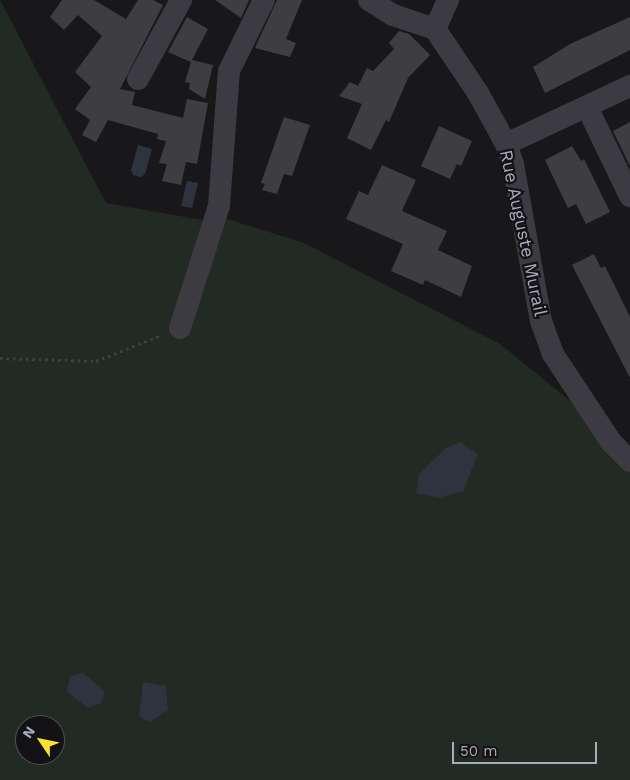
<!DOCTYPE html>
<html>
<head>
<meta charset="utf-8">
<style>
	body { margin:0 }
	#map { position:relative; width:630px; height:780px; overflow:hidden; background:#18181a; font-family:"Work Sans",sans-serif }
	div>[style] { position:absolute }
	.green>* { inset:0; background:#222a24 }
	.water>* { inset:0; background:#2d333f }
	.building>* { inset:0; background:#3e3d42 }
	.path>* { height:3px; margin-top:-1.5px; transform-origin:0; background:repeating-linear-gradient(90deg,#3f3f46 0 2.5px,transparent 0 6.5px) }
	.minor>* { height:22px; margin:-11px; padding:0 11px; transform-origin:11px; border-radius:11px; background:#3b3b41 }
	span { translate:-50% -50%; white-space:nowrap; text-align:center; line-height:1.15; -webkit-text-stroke:4.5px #131315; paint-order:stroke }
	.street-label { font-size:18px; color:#aaabba }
	.north { position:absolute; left:15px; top:715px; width:50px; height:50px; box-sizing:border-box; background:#131315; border:1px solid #4f5057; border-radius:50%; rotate:304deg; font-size:14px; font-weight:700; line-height:20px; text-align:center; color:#aaabba }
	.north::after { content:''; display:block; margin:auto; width:18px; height:22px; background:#f9e131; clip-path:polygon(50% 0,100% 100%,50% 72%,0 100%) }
	.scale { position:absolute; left:452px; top:742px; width:145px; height:22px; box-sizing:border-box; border:2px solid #aaabba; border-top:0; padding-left:6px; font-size:15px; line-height:18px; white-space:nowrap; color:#aaabba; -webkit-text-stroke:4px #131315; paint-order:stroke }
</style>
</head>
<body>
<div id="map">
	<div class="green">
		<i style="clip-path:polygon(evenodd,0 0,106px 203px,219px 223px,221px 217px,304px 243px,500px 344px,630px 449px,630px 780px,0 780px,0 0,25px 725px,55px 725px,55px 755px,25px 755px,25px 725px)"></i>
	</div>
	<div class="water">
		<i style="clip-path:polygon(138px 145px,152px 149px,145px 174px,141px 177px,133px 175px,131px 170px)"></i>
		<i style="clip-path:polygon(187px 181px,198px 183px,192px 208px,181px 206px)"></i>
		<i style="clip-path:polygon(460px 442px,478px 454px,463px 491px,438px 498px,416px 493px,419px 474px,446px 448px)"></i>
		<i style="clip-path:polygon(83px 673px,105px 691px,101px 703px,88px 708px,67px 692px,70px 676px)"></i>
		<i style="clip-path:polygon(143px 682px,166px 686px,168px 710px,150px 722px,139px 717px)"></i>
	</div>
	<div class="building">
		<i style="clip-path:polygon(62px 0,94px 0,126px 19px,138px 0,153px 0,163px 5px,120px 89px,135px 92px,132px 105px,183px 118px,187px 99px,208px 103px,197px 164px,186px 162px,181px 185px,162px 181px,167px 164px,159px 163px,166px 141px,157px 139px,158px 134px,108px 120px,96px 142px,82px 135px,90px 120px,75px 109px,91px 87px,75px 72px,102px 36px,78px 15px,64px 30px,50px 17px)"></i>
		<i style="clip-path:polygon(215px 0,249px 0,241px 18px)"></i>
		<i style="clip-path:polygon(277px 0,302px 0,286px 39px,296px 43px,290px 57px,255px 48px)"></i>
		<i style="clip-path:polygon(187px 17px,208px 29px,192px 60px,213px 65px,205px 99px,189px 89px,190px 83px,185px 82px,191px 62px,168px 52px)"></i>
		<i style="clip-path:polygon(630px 17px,630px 50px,545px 93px,533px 67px,570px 44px)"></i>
		<i style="clip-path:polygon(399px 31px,409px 34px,430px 55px,408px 78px,389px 122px,386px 120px,371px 150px,347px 138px,362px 104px,339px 96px,350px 82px,358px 86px,367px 68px,373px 71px,394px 49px,389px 43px)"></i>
		<i style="clip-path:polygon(284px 117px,310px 125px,292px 176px,284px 174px,277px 194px,262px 190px,265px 184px,261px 183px)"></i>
		<i style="clip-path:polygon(630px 122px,630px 166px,613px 131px)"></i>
		<i style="clip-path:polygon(439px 126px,472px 141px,461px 166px,457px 164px,450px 179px,421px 166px)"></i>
		<i style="clip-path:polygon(572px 146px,581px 161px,584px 159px,610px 212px,586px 224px,576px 204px,568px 208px,545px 160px)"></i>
		<i style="clip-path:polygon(382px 165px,416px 180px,402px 211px,447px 231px,438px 250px,472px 266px,461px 297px,425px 280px,423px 285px,391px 271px,403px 244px,346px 219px,359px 191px,368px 195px)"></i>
		<i style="clip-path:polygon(594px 254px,601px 268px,605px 266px,630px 317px,630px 378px,572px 265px)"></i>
	</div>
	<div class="path">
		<i style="left:0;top:358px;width:96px;rotate:1.8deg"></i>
		<i style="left:96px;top:361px;width:71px;rotate:-21.5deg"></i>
	</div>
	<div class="minor">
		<i style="left:369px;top:0;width:28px;rotate:32deg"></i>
		<i style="left:393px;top:15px;width:44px;rotate:18.4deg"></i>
		<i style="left:448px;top:0;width:32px;rotate:114deg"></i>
		<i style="left:435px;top:29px;width:77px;rotate:56.1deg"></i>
		<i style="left:478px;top:93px;width:58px;rotate:61.2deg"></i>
		<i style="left:506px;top:144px;width:21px;rotate:71deg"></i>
		<i style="left:513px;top:164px;width:159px;rotate:79.9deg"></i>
		<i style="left:541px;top:321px;width:35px;rotate:70deg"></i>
		<i style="left:553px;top:354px;width:105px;rotate:56.6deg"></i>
		<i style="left:611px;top:442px;width:27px;rotate:45deg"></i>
		<i style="left:138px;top:79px;width:90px;rotate:-61.4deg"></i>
		<i style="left:587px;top:107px;width:99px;rotate:64.2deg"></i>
		<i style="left:506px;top:144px;width:137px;rotate:-25.1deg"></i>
		<i style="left:180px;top:328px;width:128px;rotate:-72.3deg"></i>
		<i style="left:219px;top:206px;width:135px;rotate:-85.8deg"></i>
		<i style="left:229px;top:71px;width:79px;rotate:-63.8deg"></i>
	</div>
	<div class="street-label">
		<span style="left:523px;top:233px;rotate:78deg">Rue Auguste Murail</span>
	</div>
	<div class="north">N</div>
	<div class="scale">50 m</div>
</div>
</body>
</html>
